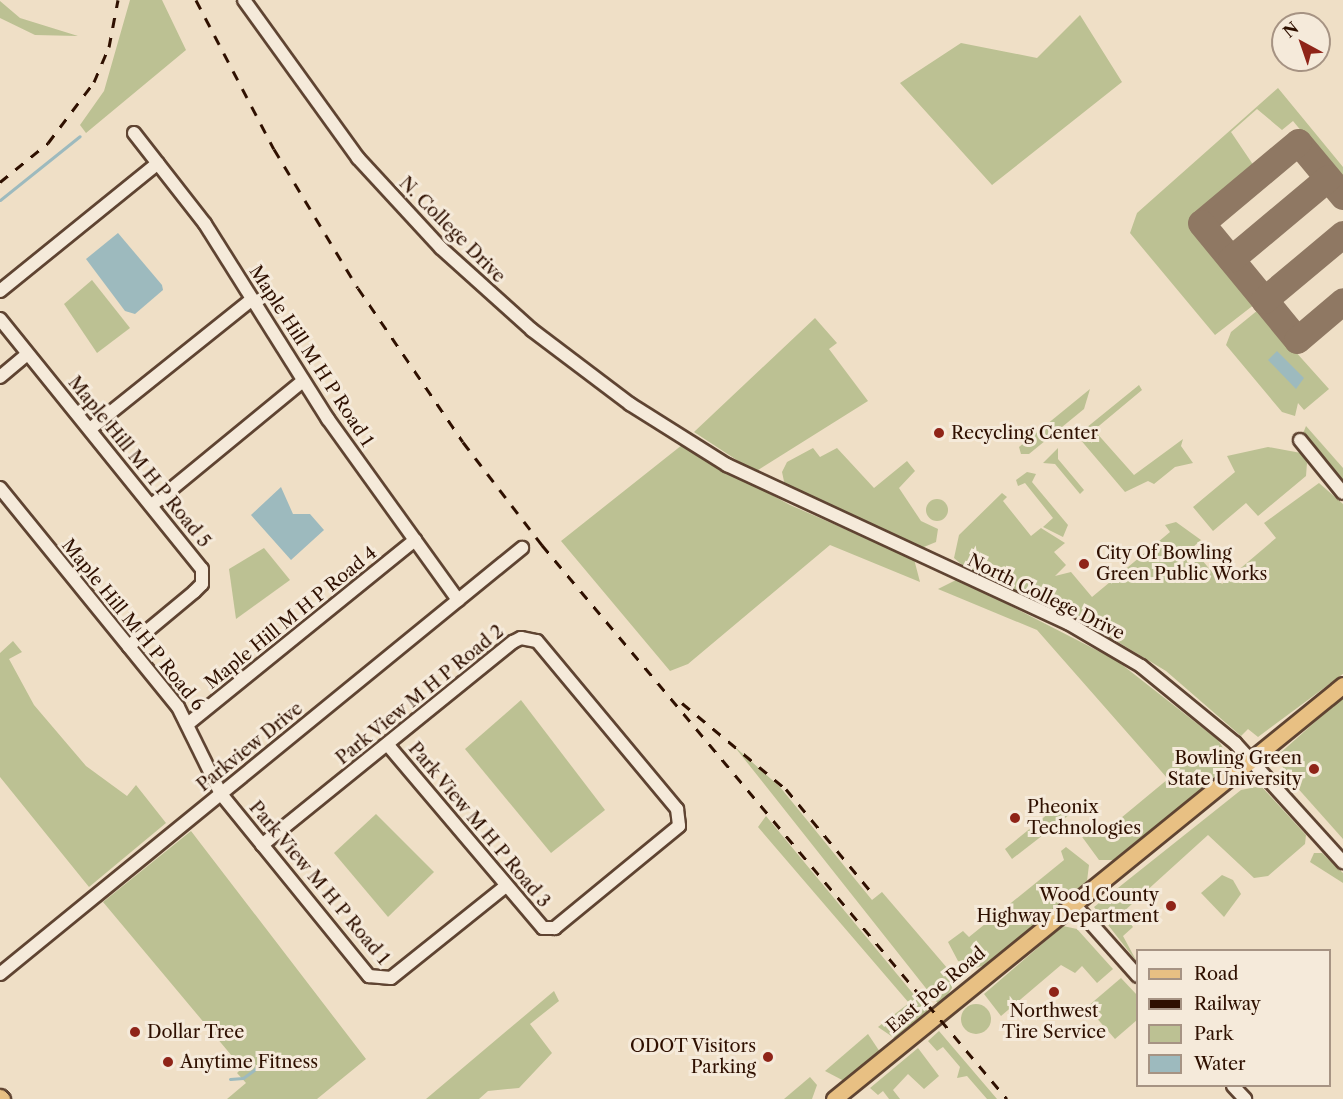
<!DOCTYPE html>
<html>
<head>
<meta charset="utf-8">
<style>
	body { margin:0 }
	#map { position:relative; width:1343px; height:1099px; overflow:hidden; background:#efdfc6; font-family:"Libre Caslon Text",serif }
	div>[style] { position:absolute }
	.green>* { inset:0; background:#bcc193 }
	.round { border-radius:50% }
	.water>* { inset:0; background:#9dbabe }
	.stream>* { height:3px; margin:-1.5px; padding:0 1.5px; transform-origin:1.5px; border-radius:1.5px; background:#9dbabe }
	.taxiway>* { height:27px; margin:-13.5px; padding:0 13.5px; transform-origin:13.5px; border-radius:13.5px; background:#8f7863 }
	.roads { filter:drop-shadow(2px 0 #5f4432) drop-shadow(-2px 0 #5f4432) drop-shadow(0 2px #5f4432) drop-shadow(0 -2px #5f4432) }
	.minor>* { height:12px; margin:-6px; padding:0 6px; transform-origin:6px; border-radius:6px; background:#f5eada }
	.major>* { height:15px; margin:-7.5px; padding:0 7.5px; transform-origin:7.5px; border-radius:7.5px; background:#e8c083 }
	.rail>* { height:3px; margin-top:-1.5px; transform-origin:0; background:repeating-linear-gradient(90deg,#2f1000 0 10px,transparent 0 20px) }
	.dots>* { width:16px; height:16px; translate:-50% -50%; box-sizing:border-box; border:3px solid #f5eada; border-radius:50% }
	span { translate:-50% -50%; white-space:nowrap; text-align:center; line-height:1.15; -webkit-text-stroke:6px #f5eada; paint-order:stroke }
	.street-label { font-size:18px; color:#2f1000 }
	.poi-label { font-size:18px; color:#2f1000 }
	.left { translate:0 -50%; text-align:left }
	.right { translate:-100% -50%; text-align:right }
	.legend { position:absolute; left:1136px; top:949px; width:195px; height:138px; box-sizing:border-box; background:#f5eada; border:2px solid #a69383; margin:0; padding:8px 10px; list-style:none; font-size:18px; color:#2f1000 }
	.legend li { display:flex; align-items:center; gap:12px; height:30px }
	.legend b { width:30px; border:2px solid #a69383 }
	.north { position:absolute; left:1271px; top:12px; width:60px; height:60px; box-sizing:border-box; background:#f5eada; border:2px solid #a69383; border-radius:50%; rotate:320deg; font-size:16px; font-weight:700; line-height:24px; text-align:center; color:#2f1000 }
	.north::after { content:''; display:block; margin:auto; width:21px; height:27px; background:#8f2418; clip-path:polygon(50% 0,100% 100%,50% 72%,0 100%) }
</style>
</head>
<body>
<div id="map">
	<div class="green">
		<i style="clip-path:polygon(130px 0,162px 0,186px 50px,86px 133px,80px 125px,104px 91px)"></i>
		<i style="clip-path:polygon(0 1px,20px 18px,78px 36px,35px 35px,0 18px)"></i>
		<i style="clip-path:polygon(1080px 15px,1122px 82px,992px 185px,900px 83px,961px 43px,1037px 58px)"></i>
		<i style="clip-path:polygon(1278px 88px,1343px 167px,1343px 181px,1293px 121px,1282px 130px,1257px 109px,1231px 132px,1256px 169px,1191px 221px,1255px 304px,1215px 335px,1130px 233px,1137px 213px)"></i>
		<i style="clip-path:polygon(92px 280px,130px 328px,97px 353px,64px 304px)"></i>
		<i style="clip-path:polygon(1258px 310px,1329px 389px,1304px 410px,1298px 403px,1295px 416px,1282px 412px,1226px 345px,1231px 332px)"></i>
		<i style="clip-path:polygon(815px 318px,837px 343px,829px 349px,868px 401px,755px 472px,694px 432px)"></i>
		<i style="clip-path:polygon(1139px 385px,1142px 390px,1094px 430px,1134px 475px,1183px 439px,1181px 446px,1193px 463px,1175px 467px,1154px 484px,1148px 481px,1125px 492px,1079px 438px,1070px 441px)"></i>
		<i style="clip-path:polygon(1090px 389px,1084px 409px,1029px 454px,1021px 454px,1019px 447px)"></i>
		<i style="clip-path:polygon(1306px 426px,1343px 468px,1343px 486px,1302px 436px)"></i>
		<i style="clip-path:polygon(682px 445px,790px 505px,914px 559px,920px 582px,830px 545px,688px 664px,670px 671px,561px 541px)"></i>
		<i style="clip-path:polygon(1268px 447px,1301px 453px,1307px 463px,1306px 476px,1258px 516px,1246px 503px,1213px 531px,1193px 507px,1235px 472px,1227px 456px)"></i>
		<i style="clip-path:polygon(813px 448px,820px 457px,837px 448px,874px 488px,907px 461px,915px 471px,899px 488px,921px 521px,938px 529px,936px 542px,919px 549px,785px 486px,782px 472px,787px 462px)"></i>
		<i style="clip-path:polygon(1058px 448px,1058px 459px,1084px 490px,1080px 494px,1055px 464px,1043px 463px)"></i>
		<i style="clip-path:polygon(1027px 472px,1036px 474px,1032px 482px,1068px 525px,1063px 537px,1043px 527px,1053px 518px,1025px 483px,1018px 486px,1016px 480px)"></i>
		<i style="clip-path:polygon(1319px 483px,1343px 504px,1343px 674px,1258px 737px,1248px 729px,1241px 736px,1166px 671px,1083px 621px,968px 570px,954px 558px,959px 535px,1002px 493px,1007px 497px,1003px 501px,1031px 536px,1041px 528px,1065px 543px,1054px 552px,1066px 565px,1055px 576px,1071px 572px,1092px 597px,1170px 532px,1165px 525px,1176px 522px,1201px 540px,1192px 548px,1222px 584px,1276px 538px,1264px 523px)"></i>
		<i class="round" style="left:926px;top:499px;width:22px;height:22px"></i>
		<i style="clip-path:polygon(264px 548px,290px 580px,236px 619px,229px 569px)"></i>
		<i style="clip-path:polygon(958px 579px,1116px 660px,1218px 740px,1227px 754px,1220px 761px,1225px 767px,1221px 774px,1113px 860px,1099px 860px,1080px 834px,1089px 827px,1098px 837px,1168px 779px,1037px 630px,938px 589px)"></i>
		<i style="clip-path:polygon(13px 641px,22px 652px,9px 659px,34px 705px,86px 766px,127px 796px,136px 785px,166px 823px,89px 887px,0 777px,0 653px)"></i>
		<i style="clip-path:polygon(1343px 697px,1343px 839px,1286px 775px,1278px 755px)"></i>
		<i style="clip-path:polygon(521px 700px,605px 810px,551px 853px,465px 749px)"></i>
		<i style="clip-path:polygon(734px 746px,780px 787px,872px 900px,882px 892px,948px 969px,952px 988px,940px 1006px)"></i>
		<i style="clip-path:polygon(1261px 786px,1306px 835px,1305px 844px,1268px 876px,1254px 878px,1208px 835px,1122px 913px,1133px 927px,1123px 936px,1137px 962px,1094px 907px,1241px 790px)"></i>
		<i style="clip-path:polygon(1065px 800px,1074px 811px,1012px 859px,1005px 849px)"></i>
		<i style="clip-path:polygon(376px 814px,434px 872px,388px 917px,334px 853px)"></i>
		<i style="clip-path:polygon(766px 816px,930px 1014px,897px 1040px,878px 1027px,909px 1003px,758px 827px)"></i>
		<i style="clip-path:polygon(191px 831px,366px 1059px,317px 1099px,227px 1099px,246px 1083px,237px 1073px,242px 1068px,103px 902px)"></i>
		<i style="clip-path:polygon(1066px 847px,1089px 865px,1087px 881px,987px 965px,975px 968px,958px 961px,948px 942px,963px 931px,969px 937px,1064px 860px,1061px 851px)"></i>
		<i style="clip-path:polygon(1314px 853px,1322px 853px,1343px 873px,1343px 883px,1310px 862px)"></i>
		<i style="clip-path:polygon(1222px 875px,1233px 880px,1241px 894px,1224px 917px,1201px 893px)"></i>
		<i style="clip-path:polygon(1063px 926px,1077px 929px,1113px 969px,1097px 983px,1082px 966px,1075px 973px,1061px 965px,1001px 1016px,984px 994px)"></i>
		<i style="clip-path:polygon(1121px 978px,1137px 995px,1137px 1020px,1115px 1039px,1087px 1007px)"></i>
		<i style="clip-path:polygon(554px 991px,559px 1001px,530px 1024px,552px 1053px,519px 1088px,488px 1091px,479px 1099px,426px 1099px)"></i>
		<i class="round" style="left:961px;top:1004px;width:30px;height:30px"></i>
		<i style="clip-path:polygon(939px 1031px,997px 1099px,987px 1099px,967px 1076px,957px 1078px,960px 1067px,943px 1047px,937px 1051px,928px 1041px)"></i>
		<i style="clip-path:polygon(868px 1034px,880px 1052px,846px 1082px,825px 1071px)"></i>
		<i style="clip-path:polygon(918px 1048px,939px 1076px,924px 1089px,908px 1074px,893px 1090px,900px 1099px,889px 1099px,883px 1091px,878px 1095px,870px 1088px)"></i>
		<i style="clip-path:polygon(810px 1077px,817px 1085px,812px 1099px,784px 1099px)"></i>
	</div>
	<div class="water">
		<i style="clip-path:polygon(118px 233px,162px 285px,163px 290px,135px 314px,125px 311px,86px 259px)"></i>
		<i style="clip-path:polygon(1277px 351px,1304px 378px,1296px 389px,1268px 360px)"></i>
		<i style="clip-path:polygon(281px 487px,293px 514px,310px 514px,324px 530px,291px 560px,251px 515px)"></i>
	</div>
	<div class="stream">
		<i style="left:0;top:200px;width:102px;rotate:-38.7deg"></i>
		<i style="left:230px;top:1079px;width:13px;rotate:-4deg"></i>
		<i style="left:243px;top:1078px;width:17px;rotate:-36deg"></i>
	</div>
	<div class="taxiway">
		<i style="left:1343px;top:196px;width:70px;rotate:-129.8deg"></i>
		<i style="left:1298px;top:142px;width:126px;rotate:140.1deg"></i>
		<i style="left:1201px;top:223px;width:151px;rotate:50.6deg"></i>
		<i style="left:1297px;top:340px;width:60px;rotate:-40.3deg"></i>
		<i style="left:1231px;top:259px;width:126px;rotate:-39.9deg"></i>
		<i style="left:1264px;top:300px;width:103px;rotate:-39.9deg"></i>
	</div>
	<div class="roads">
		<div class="minor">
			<i style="left:244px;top:0;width:195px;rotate:54.2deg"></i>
			<i style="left:358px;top:158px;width:122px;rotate:47.3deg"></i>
			<i style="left:441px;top:248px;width:122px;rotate:42deg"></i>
			<i style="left:532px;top:330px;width:123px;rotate:37.1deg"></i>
			<i style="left:630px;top:404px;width:115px;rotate:32.2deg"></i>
			<i style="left:727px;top:465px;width:376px;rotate:24.9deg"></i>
			<i style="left:1068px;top:623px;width:85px;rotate:30.5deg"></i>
			<i style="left:1141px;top:666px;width:122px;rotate:39.3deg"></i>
			<i style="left:1235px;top:743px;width:161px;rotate:47.8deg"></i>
			<i style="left:134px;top:133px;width:115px;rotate:52deg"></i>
			<i style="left:205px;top:224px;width:231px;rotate:57.8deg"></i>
			<i style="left:328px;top:419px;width:223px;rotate:54.3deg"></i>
			<i style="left:0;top:291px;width:203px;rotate:-39deg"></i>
			<i style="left:0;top:319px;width:321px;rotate:51.1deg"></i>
			<i style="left:202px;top:569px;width:15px;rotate:90deg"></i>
			<i style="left:202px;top:584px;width:11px;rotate:135deg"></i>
			<i style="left:194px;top:592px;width:85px;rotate:140.3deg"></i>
			<i style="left:0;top:377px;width:35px;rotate:-40deg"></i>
			<i style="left:90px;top:429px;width:208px;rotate:-38.7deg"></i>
			<i style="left:1300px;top:440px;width:68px;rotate:50.9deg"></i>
			<i style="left:0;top:488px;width:282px;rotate:50.9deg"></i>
			<i style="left:178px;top:707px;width:97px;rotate:63.7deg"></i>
			<i style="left:221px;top:794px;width:235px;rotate:50.9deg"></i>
			<i style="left:369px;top:976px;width:22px;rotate:5deg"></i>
			<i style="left:391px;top:978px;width:147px;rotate:-38.7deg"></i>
			<i style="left:152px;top:505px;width:195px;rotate:-39.4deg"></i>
			<i style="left:189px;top:723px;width:291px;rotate:-39deg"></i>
			<i style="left:262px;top:845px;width:323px;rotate:-39deg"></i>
			<i style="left:513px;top:642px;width:9px;rotate:-27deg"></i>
			<i style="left:521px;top:638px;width:16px;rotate:11deg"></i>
			<i style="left:537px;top:641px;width:219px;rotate:50.2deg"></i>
			<i style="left:677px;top:809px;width:17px;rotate:83deg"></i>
			<i style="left:679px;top:826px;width:161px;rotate:140.6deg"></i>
			<i style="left:555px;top:928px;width:12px;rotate:180deg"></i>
			<i style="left:543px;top:928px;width:241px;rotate:-130.3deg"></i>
			<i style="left:1072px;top:902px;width:99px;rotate:48.3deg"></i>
			<i style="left:0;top:974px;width:674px;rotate:-39.22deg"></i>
			<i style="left:1233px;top:1086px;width:18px;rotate:47deg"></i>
		</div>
		<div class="major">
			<i style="left:0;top:1097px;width:3px;rotate:45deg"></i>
			<i style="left:834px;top:1099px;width:656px;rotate:-39.12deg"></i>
		</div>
	</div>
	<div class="rail">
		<i style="left:196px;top:0;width:168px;rotate:62.4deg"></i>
		<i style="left:274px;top:149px;width:162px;rotate:58.9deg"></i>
		<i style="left:358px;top:288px;width:186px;rotate:55.7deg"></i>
		<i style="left:463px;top:442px;width:130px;rotate:52.5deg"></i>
		<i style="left:542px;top:545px;width:723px;rotate:49.99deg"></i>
		<i style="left:0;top:182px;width:62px;rotate:-39.1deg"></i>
		<i style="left:48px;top:143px;width:76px;rotate:-53deg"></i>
		<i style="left:94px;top:82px;width:38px;rotate:-67deg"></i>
		<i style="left:109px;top:47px;width:48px;rotate:-79.2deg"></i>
		<i style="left:682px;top:703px;width:135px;rotate:39.6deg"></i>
		<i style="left:786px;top:789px;width:136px;rotate:50.4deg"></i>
	</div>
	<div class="dots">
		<i style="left:939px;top:433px;background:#8f2418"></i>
		<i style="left:1084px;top:564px;background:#8f2418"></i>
		<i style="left:1314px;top:769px;background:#8f2418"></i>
		<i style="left:1015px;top:818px;background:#8f2418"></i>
		<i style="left:1171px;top:906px;background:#8f2418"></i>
		<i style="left:1054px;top:992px;background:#8f2418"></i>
		<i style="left:135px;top:1032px;background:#8f2418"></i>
		<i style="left:768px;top:1057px;background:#8f2418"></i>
		<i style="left:168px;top:1062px;background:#8f2418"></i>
	</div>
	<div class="street-label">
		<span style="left:452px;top:230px;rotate:45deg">N. College Drive</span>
		<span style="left:311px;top:356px;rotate:57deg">Maple Hill M H P Road 1</span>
		<span style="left:139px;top:462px;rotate:51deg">Maple Hill M H P Road 5</span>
		<span style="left:1046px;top:597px;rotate:26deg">North College Drive</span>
		<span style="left:291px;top:618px;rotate:-39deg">Maple Hill M H P Road 4</span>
		<span style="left:133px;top:625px;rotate:51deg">Maple Hill M H P Road 6</span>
		<span style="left:420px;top:695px;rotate:-39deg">Park View M H P Road 2</span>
		<span style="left:250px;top:747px;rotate:-39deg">Parkview Drive</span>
		<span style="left:479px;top:825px;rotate:50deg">Park View M H P Road 3</span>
		<span style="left:319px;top:883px;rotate:50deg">Park View M H P Road 1</span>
		<span style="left:936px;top:990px;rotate:-40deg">East Poe Road</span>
	</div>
	<div class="poi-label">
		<span class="left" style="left:951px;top:433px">Recycling Center</span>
		<span class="left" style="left:1096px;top:564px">City Of Bowling<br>Green Public Works</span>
		<span class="right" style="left:1302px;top:769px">Bowling Green<br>State University</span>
		<span class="left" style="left:1027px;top:818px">Pheonix<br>Technologies</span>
		<span class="right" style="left:1159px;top:906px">Wood County<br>Highway Department</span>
		<span style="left:1054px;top:1022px">Northwest<br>Tire Service</span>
		<span class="left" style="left:147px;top:1032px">Dollar Tree</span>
		<span class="right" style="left:756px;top:1057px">ODOT Visitors<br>Parking</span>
		<span class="left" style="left:180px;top:1062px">Anytime Fitness</span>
	</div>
	<ul class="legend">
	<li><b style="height:8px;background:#e8c083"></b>Road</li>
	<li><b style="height:8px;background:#2f1000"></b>Railway</li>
	<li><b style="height:16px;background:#bcc193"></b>Park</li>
	<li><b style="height:16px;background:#9dbabe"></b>Water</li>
	</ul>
	<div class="north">N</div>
</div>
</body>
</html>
